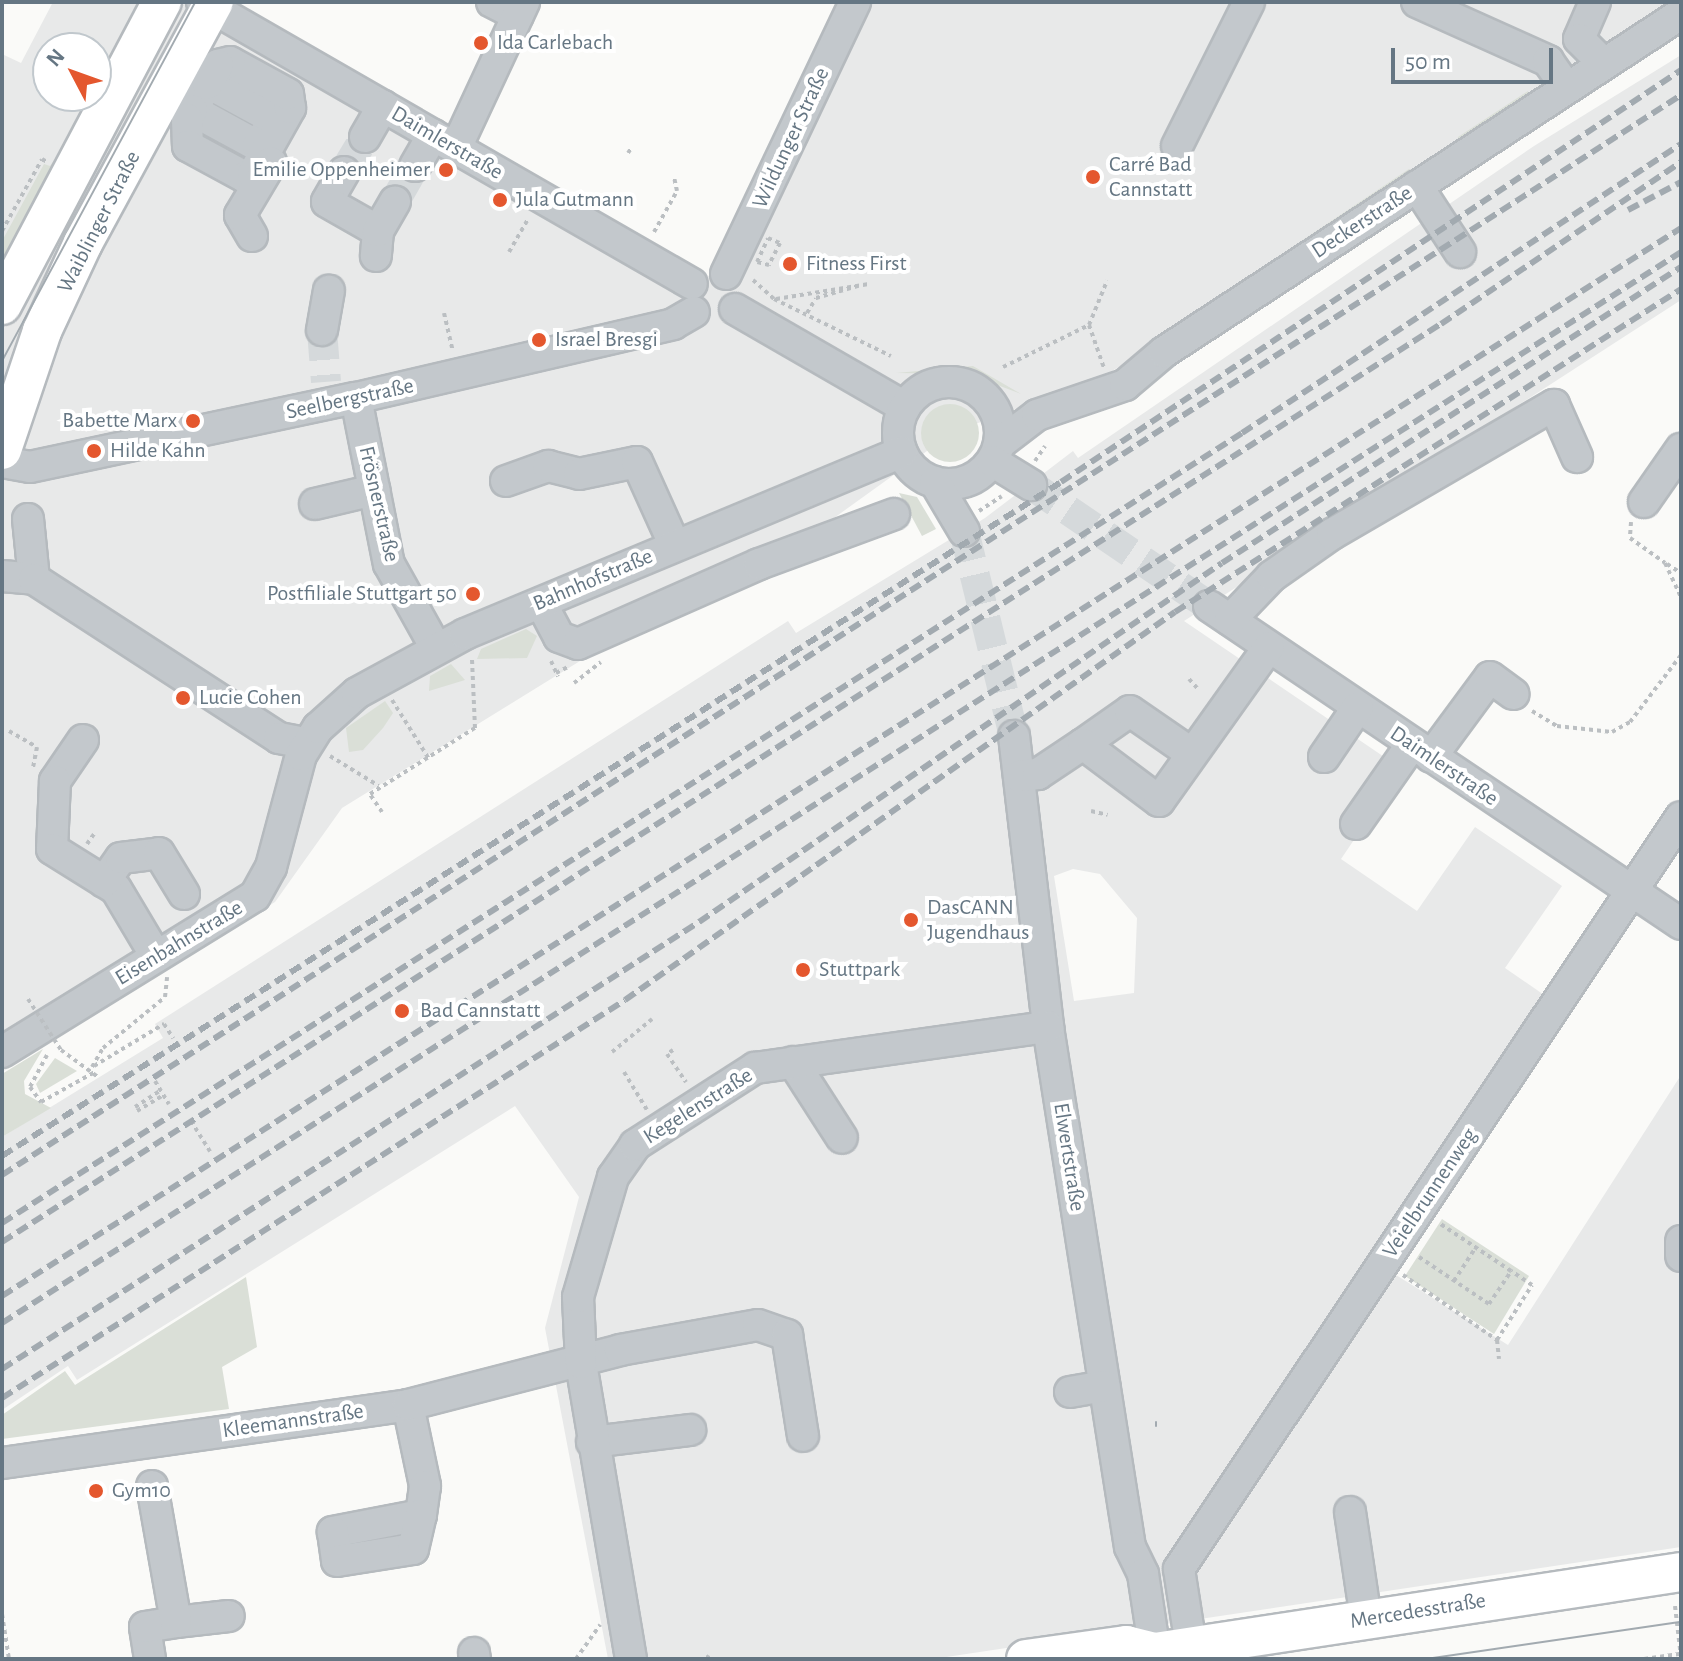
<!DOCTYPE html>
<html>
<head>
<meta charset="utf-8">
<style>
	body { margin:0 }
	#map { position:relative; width:1683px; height:1661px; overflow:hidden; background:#fafaf8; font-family:"Alegreya Sans",sans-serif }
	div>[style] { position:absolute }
	.built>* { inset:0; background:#e8e9e9 }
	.green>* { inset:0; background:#dadfd7 }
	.round { border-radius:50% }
	.minor-tunnel>* { height:30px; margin-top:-15px; transform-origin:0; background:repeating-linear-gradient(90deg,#d5d9db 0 30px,transparent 0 45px) }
	.path>* { height:4px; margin-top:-2px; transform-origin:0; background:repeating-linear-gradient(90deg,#bbbfc2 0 4px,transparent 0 8px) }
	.roads { filter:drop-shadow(2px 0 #b5babe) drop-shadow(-2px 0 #b5babe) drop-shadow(0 2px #b5babe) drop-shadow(0 -2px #b5babe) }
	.minor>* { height:30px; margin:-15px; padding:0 15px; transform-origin:15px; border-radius:15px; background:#c3c8cc }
	.minor>.ring { margin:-15px; padding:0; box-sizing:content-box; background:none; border:30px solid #c3c8cc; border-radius:50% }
	.major>* { height:38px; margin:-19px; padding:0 19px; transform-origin:19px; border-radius:19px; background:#fff }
	.tram>* { height:2px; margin:-1px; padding:0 1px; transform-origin:1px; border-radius:1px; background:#a2aab0 }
	.rail>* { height:6px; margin-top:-3px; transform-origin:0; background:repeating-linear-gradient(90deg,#a2aab0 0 12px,transparent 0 18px) }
	.path-bridge>* { height:4px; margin-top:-2px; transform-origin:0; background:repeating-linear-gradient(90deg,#bbbfc2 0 4px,transparent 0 8px) }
	.dots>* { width:22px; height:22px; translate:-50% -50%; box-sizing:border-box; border:4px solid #fff; border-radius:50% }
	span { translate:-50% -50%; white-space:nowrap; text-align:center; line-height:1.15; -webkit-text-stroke:8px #fff; paint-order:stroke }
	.poi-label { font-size:22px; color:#657683 }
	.left { translate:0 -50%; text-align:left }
	.right { translate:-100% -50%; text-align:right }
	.street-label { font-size:22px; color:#657683 }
	.frame { position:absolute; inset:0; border:4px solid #657683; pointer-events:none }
	.north { position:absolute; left:32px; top:32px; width:80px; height:80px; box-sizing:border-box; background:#fff; border:2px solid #c1c8cd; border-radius:50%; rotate:311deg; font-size:22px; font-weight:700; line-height:32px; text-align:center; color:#657683 }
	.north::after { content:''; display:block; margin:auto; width:28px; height:36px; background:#e4572e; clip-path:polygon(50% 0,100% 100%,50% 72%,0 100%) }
	.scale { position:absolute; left:1391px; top:48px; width:162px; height:36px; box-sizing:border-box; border:4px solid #657683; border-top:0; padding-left:10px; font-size:24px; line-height:28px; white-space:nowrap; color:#657683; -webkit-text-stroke:6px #fff; paint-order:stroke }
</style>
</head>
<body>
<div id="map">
	<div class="built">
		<i style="clip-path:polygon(evenodd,53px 2px,227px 2px,721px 283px,856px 2px,1681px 2px,1580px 76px,1109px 373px,952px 433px,834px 518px,580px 661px,342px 808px,275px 902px,2px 1072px,2px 54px,21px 63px,53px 2px,48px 48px,96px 48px,96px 96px,48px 96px,48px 48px)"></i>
		<i style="clip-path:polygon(evenodd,1681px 55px,1681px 300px,1184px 621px,1402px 769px,1341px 859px,1417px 911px,1475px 827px,1562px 886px,1505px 968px,1547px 997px,1372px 1260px,1508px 1345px,1681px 1075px,1681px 1547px,933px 1659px,608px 1659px,545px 1328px,579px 1197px,515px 1106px,77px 1380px,68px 1366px,2px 1410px,2px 1137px,163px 1038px,155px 1024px,788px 621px,796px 633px,985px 518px,1073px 451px,1078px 458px,1534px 146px,1681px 55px,1073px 869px,1100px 874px,1137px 918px,1134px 993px,1074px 1001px,1054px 876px,1073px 869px)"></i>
	</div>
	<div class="green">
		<i style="clip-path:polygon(1528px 91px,1528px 96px,1457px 142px,1458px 137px)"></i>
		<i style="clip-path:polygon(87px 114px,2px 280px,2px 241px,44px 164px,50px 166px)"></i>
		<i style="clip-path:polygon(1409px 169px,1411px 173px,1147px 348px,1147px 344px)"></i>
		<i style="clip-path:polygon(973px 366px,1021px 394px,968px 374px,896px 373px)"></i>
		<i class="round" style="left:921px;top:404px;width:58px;height:58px"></i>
		<i style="clip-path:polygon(899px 493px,917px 497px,936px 529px,922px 536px)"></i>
		<i style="clip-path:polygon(526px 629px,537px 636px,527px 658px,477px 659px,481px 649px)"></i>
		<i style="clip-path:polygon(451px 664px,465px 680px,429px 691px,430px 676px)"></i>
		<i style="clip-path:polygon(385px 701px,393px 713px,383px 728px,363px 750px,349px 752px,346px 728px)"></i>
		<i style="clip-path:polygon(43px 1049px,24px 1081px,25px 1094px,51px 1108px,2px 1137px,2px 1074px)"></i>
		<i style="clip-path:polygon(55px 1058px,77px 1071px,40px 1093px,36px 1084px)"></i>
		<i style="clip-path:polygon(1442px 1219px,1529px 1276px,1494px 1334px,1405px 1276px)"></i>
		<i style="clip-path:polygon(246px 1277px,257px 1347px,222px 1367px,229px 1409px,2px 1439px,2px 1415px,65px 1371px,75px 1385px)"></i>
	</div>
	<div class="minor-tunnel">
		<i style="left:344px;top:172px;width:41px;rotate:-59deg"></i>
		<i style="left:395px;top:201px;width:40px;rotate:-60.3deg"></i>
		<i style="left:322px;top:330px;width:52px;rotate:85.6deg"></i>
		<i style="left:1031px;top:485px;width:215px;rotate:34.2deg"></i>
		<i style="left:964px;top:531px;width:211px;rotate:76.3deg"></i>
	</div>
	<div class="path">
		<i style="left:628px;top:153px;width:7px;rotate:-56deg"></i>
		<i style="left:2px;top:231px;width:82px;rotate:-60.9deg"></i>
		<i style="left:42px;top:159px;width:6px;rotate:31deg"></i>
		<i style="left:654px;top:232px;width:47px;rotate:-60.7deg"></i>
		<i style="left:677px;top:191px;width:14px;rotate:-102deg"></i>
		<i style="left:768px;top:238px;width:13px;rotate:23deg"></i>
		<i style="left:780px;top:243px;width:25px;rotate:117deg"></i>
		<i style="left:769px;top:265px;width:12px;rotate:-166deg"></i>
		<i style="left:757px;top:262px;width:26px;rotate:-65deg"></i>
		<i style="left:509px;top:252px;width:39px;rotate:-60deg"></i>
		<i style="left:753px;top:280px;width:28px;rotate:42deg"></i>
		<i style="left:774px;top:299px;width:130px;rotate:26deg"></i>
		<i style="left:776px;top:299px;width:94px;rotate:-9.2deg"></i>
		<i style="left:444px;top:313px;width:37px;rotate:77deg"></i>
		<i style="left:807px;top:313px;width:17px;rotate:-59deg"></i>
		<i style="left:816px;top:298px;width:44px;rotate:-15.9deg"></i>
		<i style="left:1089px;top:325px;width:46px;rotate:70.8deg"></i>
		<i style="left:1003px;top:367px;width:96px;rotate:-26deg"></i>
		<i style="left:1089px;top:325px;width:48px;rotate:-67.8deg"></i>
		<i style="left:1035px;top:461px;width:18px;rotate:-56deg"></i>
		<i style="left:979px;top:511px;width:27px;rotate:-33deg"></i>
		<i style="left:1631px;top:522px;width:16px;rotate:94deg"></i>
		<i style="left:1630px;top:538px;width:43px;rotate:35.5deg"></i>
		<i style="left:1665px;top:563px;width:38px;rotate:65deg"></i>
		<i style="left:1667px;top:564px;width:17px;rotate:33deg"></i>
		<i style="left:551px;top:661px;width:17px;rotate:66deg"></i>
		<i style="left:556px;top:673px;width:13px;rotate:-27deg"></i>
		<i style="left:1189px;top:679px;width:12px;rotate:48deg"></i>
		<i style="left:574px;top:683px;width:34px;rotate:-38deg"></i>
		<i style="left:392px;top:700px;width:70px;rotate:57.9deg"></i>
		<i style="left:1532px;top:711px;width:29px;rotate:31deg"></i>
		<i style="left:1557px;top:726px;width:55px;rotate:6.2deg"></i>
		<i style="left:1612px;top:732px;width:21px;rotate:-29deg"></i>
		<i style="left:1630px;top:722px;width:84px;rotate:-52.7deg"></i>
		<i style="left:9px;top:731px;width:32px;rotate:30deg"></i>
		<i style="left:37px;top:747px;width:21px;rotate:101deg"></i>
		<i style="left:330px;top:756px;width:57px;rotate:31.5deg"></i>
		<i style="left:1091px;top:811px;width:17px;rotate:13deg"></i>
		<i style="left:382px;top:812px;width:22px;rotate:-124deg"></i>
		<i style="left:370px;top:794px;width:124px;rotate:-32.2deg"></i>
		<i style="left:475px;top:728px;width:70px;rotate:-92.5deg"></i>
		<i style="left:87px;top:844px;width:12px;rotate:-55deg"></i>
		<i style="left:61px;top:1050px;width:46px;rotate:36.1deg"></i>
		<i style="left:673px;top:1050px;width:7px;rotate:146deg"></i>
		<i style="left:667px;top:1054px;width:34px;rotate:56deg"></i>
		<i style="left:612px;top:1052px;width:52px;rotate:-39.5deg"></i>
		<i style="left:47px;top:1055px;width:36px;rotate:118deg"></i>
		<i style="left:30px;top:1087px;width:19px;rotate:54deg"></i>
		<i style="left:41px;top:1102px;width:62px;rotate:-29.1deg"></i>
		<i style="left:94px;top:1066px;width:82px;rotate:-31deg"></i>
		<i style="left:164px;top:1024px;width:17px;rotate:57deg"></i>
		<i style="left:92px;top:1067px;width:22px;rotate:-60deg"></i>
		<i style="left:103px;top:1048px;width:80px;rotate:-39.4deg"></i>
		<i style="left:165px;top:997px;width:20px;rotate:-84deg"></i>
		<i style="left:624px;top:1072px;width:44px;rotate:58.8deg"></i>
		<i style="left:155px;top:1081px;width:27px;rotate:59deg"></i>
		<i style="left:135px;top:1107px;width:31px;rotate:-33deg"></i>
		<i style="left:137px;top:1111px;width:31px;rotate:-31deg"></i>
		<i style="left:191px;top:1121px;width:36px;rotate:58deg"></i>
		<i style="left:1419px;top:1257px;width:84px;rotate:33.9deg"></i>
		<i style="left:1489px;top:1304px;width:40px;rotate:-56deg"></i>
		<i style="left:1511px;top:1271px;width:87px;rotate:-146.3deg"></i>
		<i style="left:1403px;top:1275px;width:114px;rotate:34.7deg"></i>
		<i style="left:1497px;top:1340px;width:19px;rotate:84deg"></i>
		<i style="left:1454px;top:1281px;width:40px;rotate:-57.1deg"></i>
		<i style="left:1497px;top:1340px;width:65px;rotate:-57.5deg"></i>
		<i style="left:1532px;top:1285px;width:25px;rotate:-146deg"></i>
		<i style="left:1675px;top:1606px;width:51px;rotate:83.3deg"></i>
		<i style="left:2px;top:1614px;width:46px;rotate:81.2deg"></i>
		<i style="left:706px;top:1656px;width:6px;rotate:31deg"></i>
		<i style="left:576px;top:1659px;width:42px;rotate:-54.8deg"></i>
		<i style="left:1644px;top:1659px;width:37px;rotate:-8deg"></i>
	</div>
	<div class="roads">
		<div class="minor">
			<i style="left:202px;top:2px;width:565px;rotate:29.92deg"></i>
			<i style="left:492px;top:2px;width:29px;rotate:27deg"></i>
			<i style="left:1417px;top:2px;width:144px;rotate:24.2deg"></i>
			<i style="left:1548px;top:61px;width:33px;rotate:55deg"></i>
			<i style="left:1595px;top:2px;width:40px;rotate:113.4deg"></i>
			<i style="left:1579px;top:39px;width:35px;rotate:45deg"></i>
			<i style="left:192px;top:110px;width:75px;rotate:28.6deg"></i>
			<i style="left:258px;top:146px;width:31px;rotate:-59deg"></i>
			<i style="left:274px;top:119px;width:75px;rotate:-151.4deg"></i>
			<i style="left:208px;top:83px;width:31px;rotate:121deg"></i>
			<i style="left:192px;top:110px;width:10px;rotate:119deg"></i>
			<i style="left:187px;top:119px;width:27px;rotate:88deg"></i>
			<i style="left:188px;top:146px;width:65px;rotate:28.5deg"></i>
			<i style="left:245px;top:177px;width:9px;rotate:-21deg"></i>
			<i style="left:253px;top:174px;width:76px;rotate:-60.7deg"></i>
			<i style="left:290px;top:108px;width:14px;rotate:-98deg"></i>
			<i style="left:288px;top:94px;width:66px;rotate:-151.1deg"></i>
			<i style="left:230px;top:62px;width:12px;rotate:166deg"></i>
			<i style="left:218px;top:65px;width:21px;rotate:119deg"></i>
			<i style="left:365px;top:137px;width:36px;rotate:-60deg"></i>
			<i style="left:1177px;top:146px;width:161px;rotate:-63.4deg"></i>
			<i style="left:456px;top:148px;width:161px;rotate:-65deg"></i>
			<i style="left:415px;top:166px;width:36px;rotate:-60deg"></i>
			<i style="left:344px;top:172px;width:34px;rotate:120deg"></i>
			<i style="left:327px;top:202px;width:59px;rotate:29.6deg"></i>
			<i style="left:378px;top:231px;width:25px;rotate:95deg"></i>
			<i style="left:1417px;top:186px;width:79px;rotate:56.9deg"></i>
			<i style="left:378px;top:231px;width:34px;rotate:-60deg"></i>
			<i style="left:252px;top:236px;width:24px;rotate:-120deg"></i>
			<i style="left:240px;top:215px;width:61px;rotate:-59.2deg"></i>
			<i style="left:726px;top:274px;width:301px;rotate:-64.6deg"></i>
			<i style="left:735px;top:309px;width:196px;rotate:30deg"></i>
			<i style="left:322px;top:330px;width:40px;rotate:-80deg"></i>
			<i class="ring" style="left:898px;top:382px;width:72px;height:72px"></i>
			<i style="left:356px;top:398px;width:169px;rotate:78.8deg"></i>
			<i style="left:389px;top:564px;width:96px;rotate:60.8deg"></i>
			<i style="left:999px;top:444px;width:48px;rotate:-37.3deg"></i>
			<i style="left:1037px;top:415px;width:93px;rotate:-18.8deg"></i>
			<i style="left:1125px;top:385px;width:51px;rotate:-40.2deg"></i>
			<i style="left:1164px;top:352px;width:618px;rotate:-33.18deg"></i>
			<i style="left:992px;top:461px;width:46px;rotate:31.6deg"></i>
			<i style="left:2px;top:462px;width:28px;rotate:10deg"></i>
			<i style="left:30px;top:467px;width:333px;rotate:-12deg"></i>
			<i style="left:356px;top:398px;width:326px;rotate:-13.1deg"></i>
			<i style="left:673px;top:324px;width:24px;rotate:-30deg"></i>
			<i style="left:506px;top:481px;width:45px;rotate:-19.7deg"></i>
			<i style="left:548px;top:466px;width:32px;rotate:14deg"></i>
			<i style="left:579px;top:474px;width:59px;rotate:-11.7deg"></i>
			<i style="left:637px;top:462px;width:92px;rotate:65.7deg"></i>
			<i style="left:935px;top:482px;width:57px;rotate:59.4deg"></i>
			<i style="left:1644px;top:502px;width:65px;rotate:-55.1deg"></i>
			<i style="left:315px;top:504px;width:61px;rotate:-13.3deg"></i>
			<i style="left:28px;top:519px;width:60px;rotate:84.3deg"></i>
			<i style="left:2px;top:576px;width:32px;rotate:5deg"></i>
			<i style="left:34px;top:579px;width:292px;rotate:33deg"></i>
			<i style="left:279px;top:738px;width:16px;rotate:11deg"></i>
			<i style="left:541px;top:603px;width:38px;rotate:62deg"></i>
			<i style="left:559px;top:637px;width:20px;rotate:20deg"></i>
			<i style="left:578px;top:644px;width:198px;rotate:-23.8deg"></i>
			<i style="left:759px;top:564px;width:144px;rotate:-20.3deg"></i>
			<i style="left:1209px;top:606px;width:569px;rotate:33.97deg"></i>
			<i style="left:1230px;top:620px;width:61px;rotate:-46.3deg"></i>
			<i style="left:1272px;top:576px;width:73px;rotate:-35deg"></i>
			<i style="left:1332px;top:534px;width:257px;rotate:-30.2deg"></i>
			<i style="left:1554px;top:405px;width:57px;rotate:66.1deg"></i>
			<i style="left:1014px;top:736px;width:293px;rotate:83.3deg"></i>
			<i style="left:1048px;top:1027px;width:526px;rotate:81.04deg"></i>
			<i style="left:1130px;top:1547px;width:30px;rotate:64deg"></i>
			<i style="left:1143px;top:1574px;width:79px;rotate:81.3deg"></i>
			<i style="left:83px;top:740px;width:50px;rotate:124.3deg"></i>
			<i style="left:55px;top:781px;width:68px;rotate:92.5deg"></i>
			<i style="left:52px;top:849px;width:75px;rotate:32deg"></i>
			<i style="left:116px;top:889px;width:78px;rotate:59.2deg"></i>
			<i style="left:1083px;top:744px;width:57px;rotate:-35.1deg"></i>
			<i style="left:1130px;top:711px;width:75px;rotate:34.7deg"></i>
			<i style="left:1324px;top:757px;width:60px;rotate:-55.8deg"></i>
			<i style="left:1431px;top:757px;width:99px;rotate:-53.6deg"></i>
			<i style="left:1490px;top:677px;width:29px;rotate:36deg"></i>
			<i style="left:1019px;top:776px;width:19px;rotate:-6deg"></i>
			<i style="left:1038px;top:774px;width:54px;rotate:-33.7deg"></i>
			<i style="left:1083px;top:744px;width:95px;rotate:36.9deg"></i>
			<i style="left:1159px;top:801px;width:189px;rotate:-54.5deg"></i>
			<i style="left:1356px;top:824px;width:98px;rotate:-55deg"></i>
			<i style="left:104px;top:882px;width:29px;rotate:-55deg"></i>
			<i style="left:121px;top:858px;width:38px;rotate:-7deg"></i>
			<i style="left:159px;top:853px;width:48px;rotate:58.6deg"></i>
			<i style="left:2px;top:1052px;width:297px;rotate:-31.7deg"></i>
			<i style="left:255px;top:896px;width:33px;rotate:-61deg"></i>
			<i style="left:271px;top:867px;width:116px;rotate:-75deg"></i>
			<i style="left:301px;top:755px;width:32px;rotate:-58deg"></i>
			<i style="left:318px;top:728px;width:52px;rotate:-41.9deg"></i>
			<i style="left:357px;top:693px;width:123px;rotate:-28.6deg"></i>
			<i style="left:465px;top:634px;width:473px;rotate:-22.6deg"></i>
			<i style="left:793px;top:1062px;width:90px;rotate:57.2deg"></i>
			<i style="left:1681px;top:1241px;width:15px;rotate:90deg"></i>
			<i style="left:1070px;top:1392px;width:35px;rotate:-10deg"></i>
			<i style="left:408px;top:1405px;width:83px;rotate:78.1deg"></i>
			<i style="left:425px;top:1486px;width:29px;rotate:98deg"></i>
			<i style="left:421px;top:1515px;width:90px;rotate:169.1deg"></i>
			<i style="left:333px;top:1532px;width:29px;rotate:82deg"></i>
			<i style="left:337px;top:1561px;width:77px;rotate:-9deg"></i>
			<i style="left:413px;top:1549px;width:35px;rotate:-77deg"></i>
			<i style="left:592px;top:1442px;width:99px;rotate:-7deg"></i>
			<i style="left:2px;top:1463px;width:410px;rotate:-8.1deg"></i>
			<i style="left:408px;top:1405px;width:219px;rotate:-14.5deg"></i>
			<i style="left:620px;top:1350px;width:140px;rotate:-10.3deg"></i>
			<i style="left:758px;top:1325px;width:31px;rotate:19deg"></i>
			<i style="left:787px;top:1335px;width:102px;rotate:81deg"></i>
			<i style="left:1350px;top:1512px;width:108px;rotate:81.5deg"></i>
			<i style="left:1179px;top:1569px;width:904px;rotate:-56.27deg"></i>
			<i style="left:1179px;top:1569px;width:78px;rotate:81.1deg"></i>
			<i style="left:176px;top:1622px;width:53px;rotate:-6.5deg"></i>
			<i style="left:474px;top:1653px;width:6px;rotate:81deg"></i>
			<i style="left:150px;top:1659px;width:32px;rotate:-99deg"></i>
			<i style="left:145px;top:1627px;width:31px;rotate:-9deg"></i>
			<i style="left:176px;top:1622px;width:138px;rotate:-100deg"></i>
			<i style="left:631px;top:1659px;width:300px;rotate:-99.6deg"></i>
			<i style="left:581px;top:1363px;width:66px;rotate:-92.6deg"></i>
			<i style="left:578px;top:1297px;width:125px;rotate:-73.7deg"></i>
			<i style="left:613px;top:1177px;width:39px;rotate:-55deg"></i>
			<i style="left:635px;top:1145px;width:143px;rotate:-32.7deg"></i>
			<i style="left:755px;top:1068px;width:296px;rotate:-8deg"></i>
		</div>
		<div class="major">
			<i style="left:2px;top:305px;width:343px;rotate:-62.2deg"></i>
			<i style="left:2px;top:450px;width:126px;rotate:-71.4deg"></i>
			<i style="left:42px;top:331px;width:97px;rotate:-65deg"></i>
			<i style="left:83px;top:243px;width:274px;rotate:-61.5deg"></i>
			<i style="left:1026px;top:1659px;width:101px;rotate:-8deg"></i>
			<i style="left:1126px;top:1645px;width:30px;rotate:14deg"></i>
			<i style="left:1155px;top:1652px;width:532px;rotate:-8.65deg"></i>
		</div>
	</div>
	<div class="tram">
		<i style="left:2px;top:361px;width:408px;rotate:-61.7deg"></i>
		<i style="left:1156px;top:1422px;width:4px;rotate:90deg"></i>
		<i style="left:1426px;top:1659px;width:258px;rotate:-8.3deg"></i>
	</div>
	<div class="rail">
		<i style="left:1628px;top:210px;width:60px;rotate:-27.8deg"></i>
		<i style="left:2px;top:1156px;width:1255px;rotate:-32.47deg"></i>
		<i style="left:1061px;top:482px;width:744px;rotate:-33.6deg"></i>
		<i style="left:2px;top:1175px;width:1996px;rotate:-32.75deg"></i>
		<i style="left:2px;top:1223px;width:1470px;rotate:-32.5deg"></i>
		<i style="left:1242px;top:433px;width:526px;rotate:-33.36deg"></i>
		<i style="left:2px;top:1242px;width:1707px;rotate:-32.54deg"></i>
		<i style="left:1441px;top:324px;width:290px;rotate:-34deg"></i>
		<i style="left:2px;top:1296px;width:1990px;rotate:-32.46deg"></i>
		<i style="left:2px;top:1323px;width:1992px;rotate:-32.53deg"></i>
		<i style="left:2px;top:1369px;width:828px;rotate:-32.67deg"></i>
		<i style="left:699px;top:922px;width:634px;rotate:-34.47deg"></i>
		<i style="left:1222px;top:563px;width:546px;rotate:-32.82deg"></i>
		<i style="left:2px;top:1398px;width:739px;rotate:-32.57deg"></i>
		<i style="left:625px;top:1000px;width:673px;rotate:-35.2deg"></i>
		<i style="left:1175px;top:612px;width:600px;rotate:-32.55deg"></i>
	</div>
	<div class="path-bridge">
		<i style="left:28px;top:999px;width:61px;rotate:57.1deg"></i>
	</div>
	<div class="dots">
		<i style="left:481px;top:43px;background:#e4572e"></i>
		<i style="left:446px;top:170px;background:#e4572e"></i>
		<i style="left:1093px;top:177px;background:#e4572e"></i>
		<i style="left:500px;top:200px;background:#e4572e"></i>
		<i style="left:790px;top:264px;background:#e4572e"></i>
		<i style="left:539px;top:340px;background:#e4572e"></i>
		<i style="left:193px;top:421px;background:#e4572e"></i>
		<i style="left:94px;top:451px;background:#e4572e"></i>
		<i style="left:473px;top:594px;background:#e4572e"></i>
		<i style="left:183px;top:698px;background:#e4572e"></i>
		<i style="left:911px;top:920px;background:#e4572e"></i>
		<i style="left:803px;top:970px;background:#e4572e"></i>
		<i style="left:402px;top:1011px;background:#e4572e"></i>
		<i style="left:96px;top:1491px;background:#e4572e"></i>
	</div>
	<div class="poi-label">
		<span class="left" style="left:497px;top:43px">Ida Carlebach</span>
		<span class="left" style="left:1109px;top:177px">Carré Bad<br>Cannstatt</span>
		<span class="right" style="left:430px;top:170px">Emilie Oppenheimer</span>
		<span class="left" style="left:516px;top:200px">Jula Gutmann</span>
		<span class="left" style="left:806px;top:264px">Fitness First</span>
		<span class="left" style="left:555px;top:340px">Israel Bresgi</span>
		<span class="right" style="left:177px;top:421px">Babette Marx</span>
		<span class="left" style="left:110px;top:451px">Hilde Kahn</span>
		<span class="right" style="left:457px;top:594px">Postfiliale Stuttgart 50</span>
		<span class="left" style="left:199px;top:698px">Lucie Cohen</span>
		<span class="left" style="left:927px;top:920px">DasCANN<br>Jugendhaus</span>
		<span class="left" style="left:819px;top:970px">Stuttpark</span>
		<span class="left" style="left:420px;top:1011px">Bad Cannstatt</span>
		<span class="left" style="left:112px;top:1491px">Gym10</span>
	</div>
	<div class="street-label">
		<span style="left:791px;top:138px;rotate:-65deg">Wildunger Straße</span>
		<span style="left:447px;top:143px;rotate:30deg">Daimlerstraße</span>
		<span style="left:99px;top:222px;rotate:-63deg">Waiblinger Straße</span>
		<span style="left:1362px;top:222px;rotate:-33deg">Deckerstraße</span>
		<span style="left:350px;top:399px;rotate:-12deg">Seelbergstraße</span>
		<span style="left:379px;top:504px;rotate:77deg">Frösnerstraße</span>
		<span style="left:593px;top:580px;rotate:-23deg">Bahnhofstraße</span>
		<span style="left:1444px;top:766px;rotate:34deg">Daimlerstraße</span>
		<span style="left:179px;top:943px;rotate:-31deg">Eisenbahnstraße</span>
		<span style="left:698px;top:1106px;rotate:-32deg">Kegelenstraße</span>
		<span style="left:1069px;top:1157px;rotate:81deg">Elwertstraße</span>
		<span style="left:1430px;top:1193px;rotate:-56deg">Veielbrunnenweg</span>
		<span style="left:293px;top:1421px;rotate:-8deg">Kleemannstraße</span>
		<span style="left:1418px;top:1611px;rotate:-9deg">Mercedesstraße</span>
	</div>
	<div class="frame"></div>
	<div class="north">N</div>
	<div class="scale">50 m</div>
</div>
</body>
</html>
